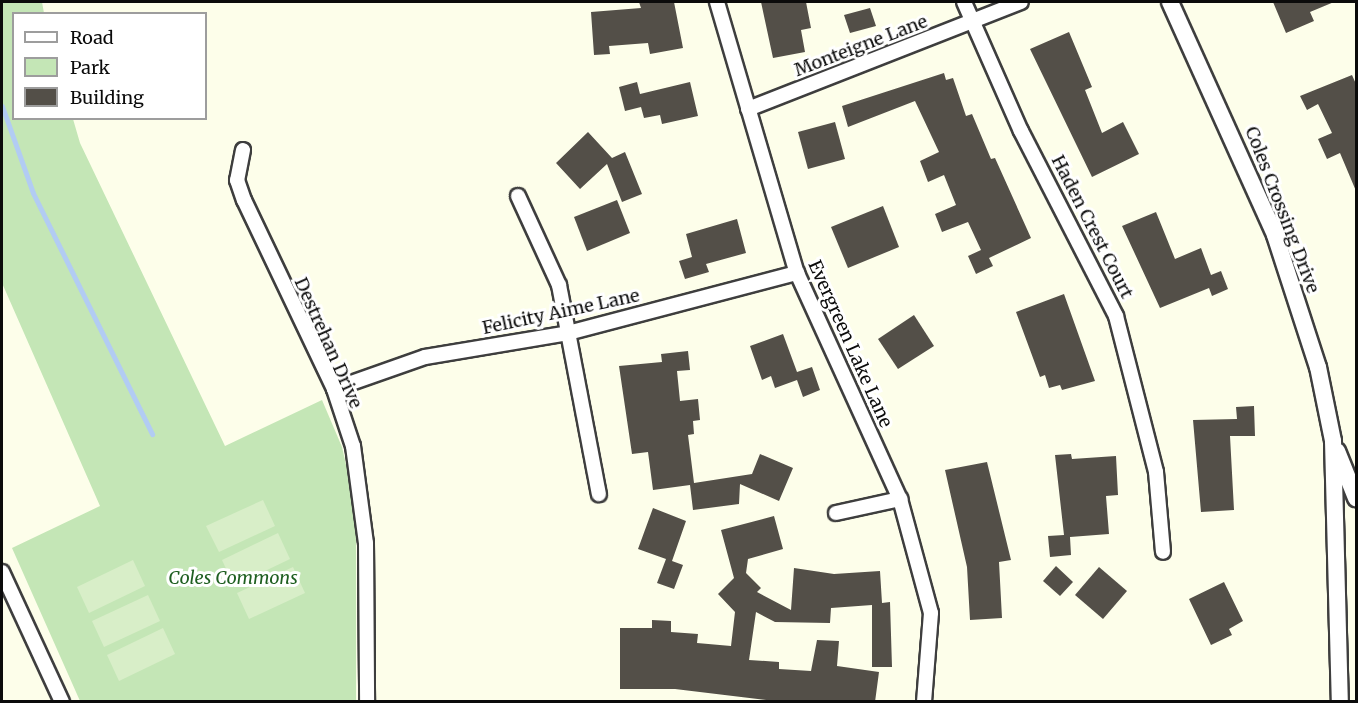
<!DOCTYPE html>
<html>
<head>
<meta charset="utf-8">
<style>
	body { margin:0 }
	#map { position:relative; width:1358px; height:703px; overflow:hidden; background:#fdfeea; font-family:Merriweather,serif }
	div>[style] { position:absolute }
	.green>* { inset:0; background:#c4e6b6 }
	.pitch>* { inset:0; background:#d8eec8 }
	.stream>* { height:5px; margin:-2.5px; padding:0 2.5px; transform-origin:2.5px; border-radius:2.5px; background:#b2ccf3 }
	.building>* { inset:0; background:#534f48 }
	.roads { filter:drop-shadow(2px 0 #3e3e3e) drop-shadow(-2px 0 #3e3e3e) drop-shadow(0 2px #3e3e3e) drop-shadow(0 -2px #3e3e3e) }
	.minor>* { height:14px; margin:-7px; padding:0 7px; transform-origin:7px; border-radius:7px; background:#fff }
	.tertiary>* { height:16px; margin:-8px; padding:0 8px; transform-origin:8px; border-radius:8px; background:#fff }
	span { translate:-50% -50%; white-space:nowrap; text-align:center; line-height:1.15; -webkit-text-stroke:6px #fff; paint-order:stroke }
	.street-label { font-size:18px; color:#0b0b0b }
	.park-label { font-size:18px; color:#1f5f21; font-style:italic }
	.frame { position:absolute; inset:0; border:3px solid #0b0b0b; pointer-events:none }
	.legend { position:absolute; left:12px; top:12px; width:195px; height:108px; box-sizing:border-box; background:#fff; border:2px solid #9d9d9d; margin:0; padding:8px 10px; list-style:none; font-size:18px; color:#0b0b0b }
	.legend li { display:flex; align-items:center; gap:12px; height:30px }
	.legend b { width:30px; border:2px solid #9d9d9d }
</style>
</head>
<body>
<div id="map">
	<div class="green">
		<i style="clip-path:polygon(2px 2px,42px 2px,44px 13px,14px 14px,14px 118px,73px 119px,80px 143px,225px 446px,322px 400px,342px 447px,356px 509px,356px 701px,80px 701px,12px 548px,100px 506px,2px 283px)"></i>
	</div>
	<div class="pitch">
		<i style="clip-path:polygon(263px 500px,275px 526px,219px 552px,206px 526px)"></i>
		<i style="clip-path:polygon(278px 533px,290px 559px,234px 586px,222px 560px)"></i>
		<i style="clip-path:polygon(133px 560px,145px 586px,89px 613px,77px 587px)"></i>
		<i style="clip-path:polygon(293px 567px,305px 593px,249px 619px,237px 593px)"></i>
		<i style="clip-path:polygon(148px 595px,160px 621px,104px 647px,92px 621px)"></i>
		<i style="clip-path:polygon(163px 628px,175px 654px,119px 681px,107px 655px)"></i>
	</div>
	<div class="stream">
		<i style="left:2px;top:106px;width:92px;rotate:70.4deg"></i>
		<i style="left:33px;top:193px;width:269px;rotate:63.7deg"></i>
	</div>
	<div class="building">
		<i style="clip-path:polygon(639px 2px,674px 2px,683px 48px,650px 54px,648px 43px,609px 46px,610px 54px,594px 55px,591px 12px,641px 8px)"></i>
		<i style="clip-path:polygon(761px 2px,806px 2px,811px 28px,801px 30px,805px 52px,773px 58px)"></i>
		<i style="clip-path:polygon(1273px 2px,1334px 2px,1310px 12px,1314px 21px,1286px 33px)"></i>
		<i style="clip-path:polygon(870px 8px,876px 26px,850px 33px,844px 15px)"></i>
		<i style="clip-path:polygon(1069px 32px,1092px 87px,1085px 90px,1102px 133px,1123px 122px,1139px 154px,1092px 177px,1030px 49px)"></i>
		<i style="clip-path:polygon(944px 73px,946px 80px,953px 78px,966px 116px,972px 114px,991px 159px,995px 158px,1031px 238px,989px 258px,993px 266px,976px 274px,968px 256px,981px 250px,968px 222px,942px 232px,935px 214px,956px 205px,944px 175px,928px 182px,920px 161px,939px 152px,915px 101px,848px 127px,842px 106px)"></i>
		<i style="clip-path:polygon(1352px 75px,1356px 84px,1356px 191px,1340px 153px,1327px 159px,1318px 139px,1332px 133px,1318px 104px,1307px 110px,1300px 96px)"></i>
		<i style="clip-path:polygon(637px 82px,640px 94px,690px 82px,698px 116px,662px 124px,660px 115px,644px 118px,641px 107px,625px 111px,619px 87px)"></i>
		<i style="clip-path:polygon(835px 122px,845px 159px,808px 169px,798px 132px)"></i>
		<i style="clip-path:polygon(588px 132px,612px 158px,625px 152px,642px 194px,622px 202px,607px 164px,580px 189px,556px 163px)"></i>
		<i style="clip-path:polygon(617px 200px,630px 233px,587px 251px,574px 217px)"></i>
		<i style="clip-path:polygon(883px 206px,899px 247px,848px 268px,831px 227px)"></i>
		<i style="clip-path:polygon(1156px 212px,1175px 259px,1201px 248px,1211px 275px,1221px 271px,1228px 289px,1212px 296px,1209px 288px,1160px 308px,1122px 226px)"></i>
		<i style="clip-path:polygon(737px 219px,746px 253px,706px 264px,709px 272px,685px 279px,679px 261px,692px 257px,686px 234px)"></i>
		<i style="clip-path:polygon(1064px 294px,1095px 381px,1062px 390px,1060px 385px,1049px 388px,1045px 375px,1040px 377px,1016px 312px)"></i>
		<i style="clip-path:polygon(914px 315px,934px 346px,898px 369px,878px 339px)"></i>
		<i style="clip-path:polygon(783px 334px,797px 372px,812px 367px,820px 390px,803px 397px,797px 380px,775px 388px,771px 376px,762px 380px,750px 346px)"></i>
		<i style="clip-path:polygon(688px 351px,690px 370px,677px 371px,680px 401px,698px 399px,700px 420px,693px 421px,694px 434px,688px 435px,694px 483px,752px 474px,760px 454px,793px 468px,779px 501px,740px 484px,739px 504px,693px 510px,690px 485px,653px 490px,648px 452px,632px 454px,619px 366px,662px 362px,661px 354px)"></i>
		<i style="clip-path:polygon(1254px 406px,1255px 436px,1230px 436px,1234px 510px,1201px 512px,1193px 420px,1237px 419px,1236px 407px)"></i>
		<i style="clip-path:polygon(1071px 454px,1072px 459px,1116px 456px,1118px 495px,1106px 496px,1109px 534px,1070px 537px,1071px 555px,1050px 557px,1048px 536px,1064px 535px,1055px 455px)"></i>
		<i style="clip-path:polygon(987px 462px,1011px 560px,999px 562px,1002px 618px,970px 620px,967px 567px,945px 470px)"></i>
		<i style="clip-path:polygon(653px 508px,686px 521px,672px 561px,683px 565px,674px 589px,657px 583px,666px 559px,638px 549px)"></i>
		<i style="clip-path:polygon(774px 516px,783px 549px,748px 559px,746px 573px,761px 588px,757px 592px,791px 610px,794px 568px,834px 574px,880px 571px,882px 603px,890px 602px,892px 667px,872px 667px,872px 605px,831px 608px,830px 623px,775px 622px,756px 612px,749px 660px,779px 662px,779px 669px,811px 671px,817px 640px,839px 641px,837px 666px,879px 672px,875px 702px,783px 702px,675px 689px,620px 689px,620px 628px,652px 628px,652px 620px,671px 621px,671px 632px,698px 634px,697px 643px,731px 646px,735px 612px,718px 594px,734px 578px,721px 530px)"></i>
		<i style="clip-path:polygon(1056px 566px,1073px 582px,1060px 596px,1043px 581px)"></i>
		<i style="clip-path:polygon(1099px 567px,1127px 591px,1103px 619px,1075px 595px)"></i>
		<i style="clip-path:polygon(1224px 582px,1243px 621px,1229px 629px,1232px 635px,1211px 645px,1189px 599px)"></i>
	</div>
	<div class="roads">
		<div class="minor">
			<i style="left:717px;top:2px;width:283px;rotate:73.6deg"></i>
			<i style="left:797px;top:273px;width:248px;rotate:65.5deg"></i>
			<i style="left:900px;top:499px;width:118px;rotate:74.8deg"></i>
			<i style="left:931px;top:613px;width:89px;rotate:94.5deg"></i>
			<i style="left:964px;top:2px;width:141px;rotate:66.2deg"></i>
			<i style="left:1021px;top:131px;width:208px;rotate:62.8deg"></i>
			<i style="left:1116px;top:316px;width:161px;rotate:75.6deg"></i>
			<i style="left:1156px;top:472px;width:80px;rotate:85deg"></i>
			<i style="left:748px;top:109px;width:293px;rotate:-21.4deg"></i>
			<i style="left:243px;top:150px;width:31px;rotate:101deg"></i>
			<i style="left:237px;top:180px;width:21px;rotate:71deg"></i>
			<i style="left:244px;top:200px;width:209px;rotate:64.5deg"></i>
			<i style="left:334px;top:389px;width:60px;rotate:71.6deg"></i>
			<i style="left:353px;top:446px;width:98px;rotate:82.4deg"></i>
			<i style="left:366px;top:543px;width:159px;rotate:89.6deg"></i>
			<i style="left:518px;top:196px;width:98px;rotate:65.3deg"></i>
			<i style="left:559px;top:285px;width:213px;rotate:79.2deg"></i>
			<i style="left:334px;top:389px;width:96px;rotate:-19.4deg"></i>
			<i style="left:425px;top:357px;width:145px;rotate:-9.5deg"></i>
			<i style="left:568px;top:333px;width:237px;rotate:-14.7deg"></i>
			<i style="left:836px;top:513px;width:66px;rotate:-12.3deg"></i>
			<i style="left:2px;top:572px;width:143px;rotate:65.2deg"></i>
		</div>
		<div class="tertiary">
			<i style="left:1170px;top:2px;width:256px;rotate:65.7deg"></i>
			<i style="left:1275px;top:235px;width:139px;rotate:72deg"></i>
			<i style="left:1318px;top:367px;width:76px;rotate:78.5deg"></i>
			<i style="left:1333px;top:441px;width:261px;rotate:88.5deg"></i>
			<i style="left:1337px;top:451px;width:51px;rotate:68deg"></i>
		</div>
	</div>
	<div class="street-label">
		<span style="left:861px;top:46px;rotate:-21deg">Monteigne Lane</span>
		<span style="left:1282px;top:210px;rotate:69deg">Coles Crossing Drive</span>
		<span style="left:1092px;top:227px;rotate:63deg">Haden Crest Court</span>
		<span style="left:561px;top:312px;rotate:-12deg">Felicity Aime Lane</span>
		<span style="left:328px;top:343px;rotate:66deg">Destrehan Drive</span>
		<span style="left:850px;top:344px;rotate:66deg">Evergreen Lake Lane</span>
	</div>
	<div class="park-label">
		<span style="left:233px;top:578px">Coles Commons</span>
	</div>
	<div class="frame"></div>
	<ul class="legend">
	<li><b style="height:8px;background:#fff"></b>Road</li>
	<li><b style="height:16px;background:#c4e6b6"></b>Park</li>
	<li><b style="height:16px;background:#534f48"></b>Building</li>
	</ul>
</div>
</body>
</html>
